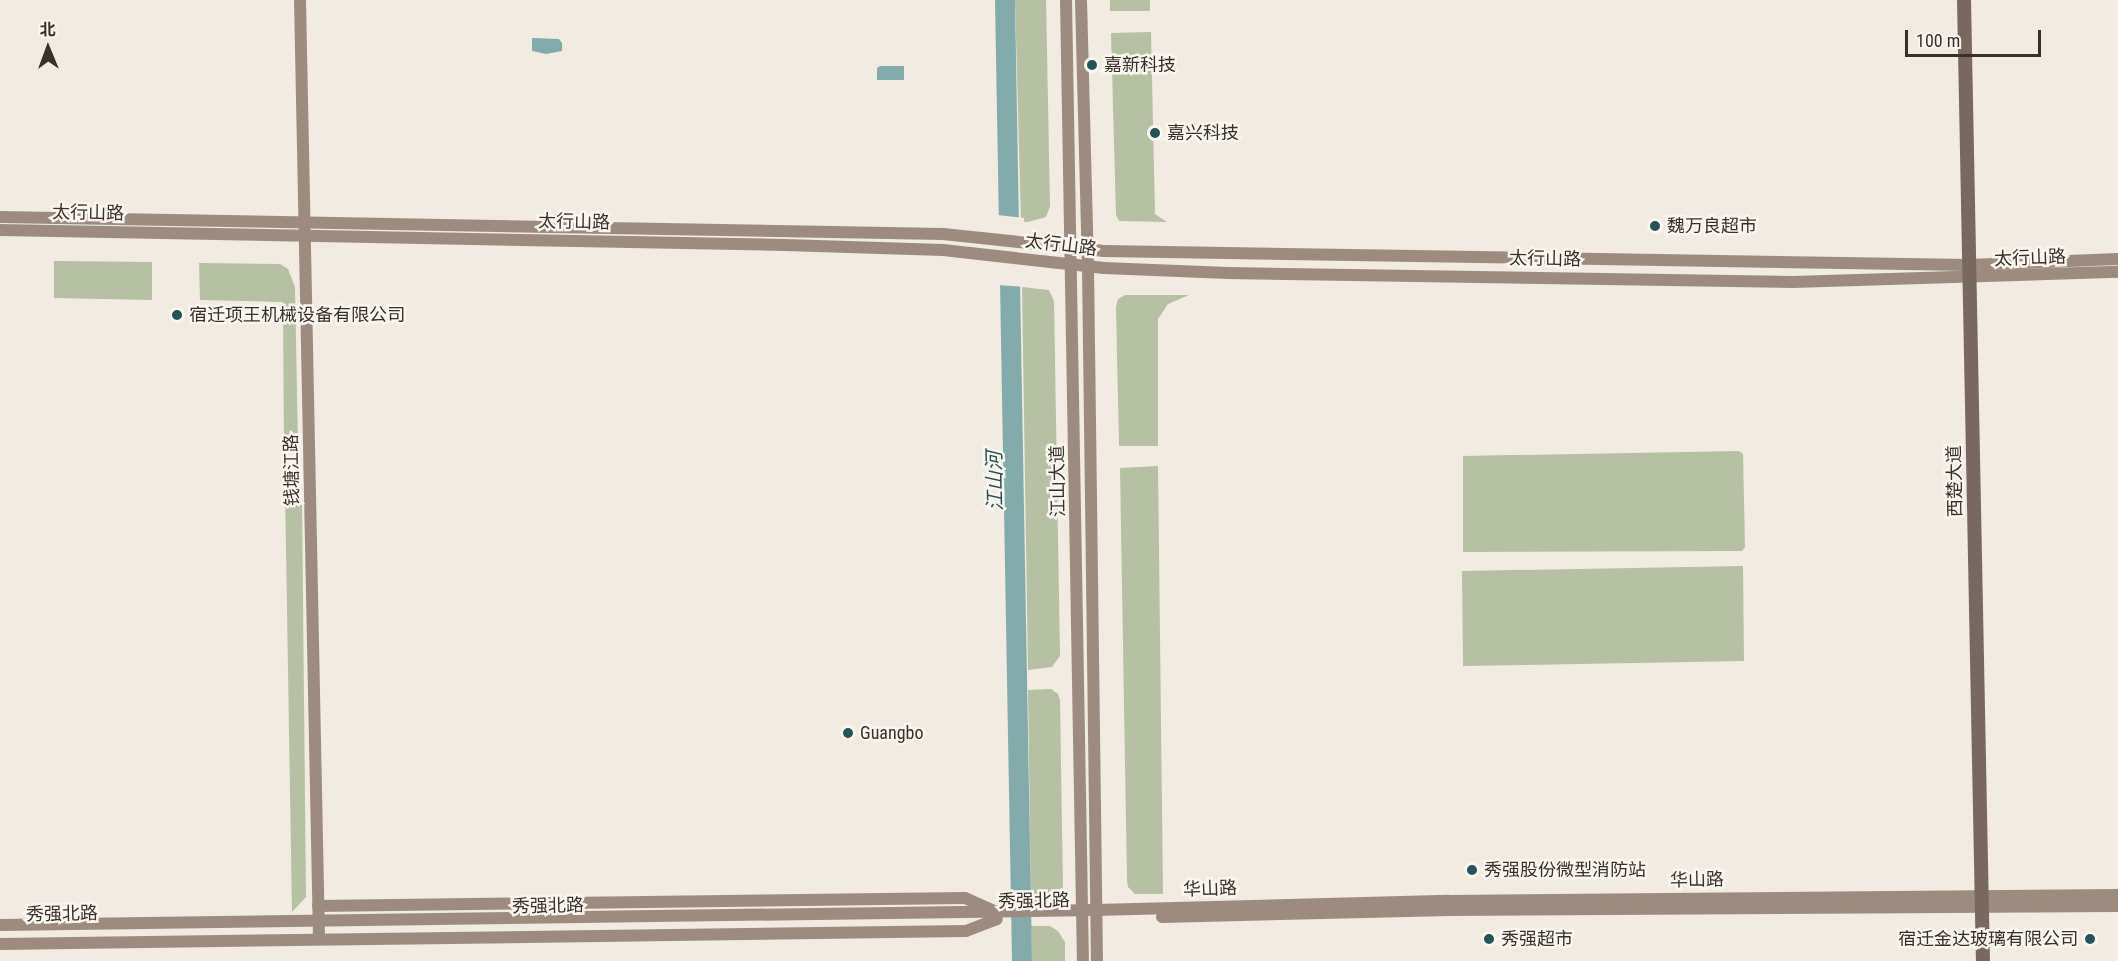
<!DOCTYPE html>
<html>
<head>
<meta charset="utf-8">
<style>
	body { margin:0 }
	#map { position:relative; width:2118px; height:961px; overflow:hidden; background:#f2ebe2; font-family:"Roboto Condensed","Noto Sans SC",sans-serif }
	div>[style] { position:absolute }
	.green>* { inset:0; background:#b6c0a3 }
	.water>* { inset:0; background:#83abac }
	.pier>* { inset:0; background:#f2ebe2 }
	.secondary>* { height:12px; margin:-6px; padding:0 6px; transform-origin:6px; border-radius:6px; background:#9d8b80 }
	.primary>* { height:14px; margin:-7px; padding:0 7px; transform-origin:7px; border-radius:7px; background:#79685f }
	.dots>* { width:16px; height:16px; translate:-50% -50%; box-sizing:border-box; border:3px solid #f9f5ef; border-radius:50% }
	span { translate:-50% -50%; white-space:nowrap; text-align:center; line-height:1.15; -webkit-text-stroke:5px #f9f5ef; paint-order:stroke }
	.poi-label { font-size:18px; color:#39302c }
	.left { translate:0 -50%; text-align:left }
	.right { translate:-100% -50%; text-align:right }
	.street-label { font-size:18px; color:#39302c }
	.water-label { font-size:20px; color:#255357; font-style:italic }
	.north { position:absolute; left:18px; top:18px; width:60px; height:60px; -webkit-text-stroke:4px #f9f5ef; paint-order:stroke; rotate:359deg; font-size:16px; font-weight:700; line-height:24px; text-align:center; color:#39302c }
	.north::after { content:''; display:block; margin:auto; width:21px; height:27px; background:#39302c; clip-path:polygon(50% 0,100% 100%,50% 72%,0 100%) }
	.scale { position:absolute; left:1905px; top:30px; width:136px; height:27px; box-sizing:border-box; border:3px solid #39302c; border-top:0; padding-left:8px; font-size:18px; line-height:21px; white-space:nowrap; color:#39302c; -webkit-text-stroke:4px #f9f5ef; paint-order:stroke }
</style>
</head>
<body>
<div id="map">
	<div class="green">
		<i style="clip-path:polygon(1015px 0,1046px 0,1050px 206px,1046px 217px,1028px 222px,1021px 222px)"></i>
		<i style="clip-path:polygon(1110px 0,1150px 0,1150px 11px,1110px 11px)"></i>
		<i style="clip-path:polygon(1151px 32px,1155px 214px,1167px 222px,1119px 221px,1116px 215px,1111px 33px)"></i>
		<i style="clip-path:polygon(54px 261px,152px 262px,152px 300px,54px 298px)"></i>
		<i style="clip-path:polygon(199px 263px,280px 264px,288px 269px,295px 287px,298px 445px,284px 451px,283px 302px,200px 300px)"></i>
		<i style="clip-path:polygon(1022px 287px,1049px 290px,1054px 301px,1060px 656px,1052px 667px,1028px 670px)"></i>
		<i style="clip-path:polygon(1125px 295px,1189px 295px,1168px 304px,1158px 319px,1158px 446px,1119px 446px,1116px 307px,1118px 299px)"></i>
		<i style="clip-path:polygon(1739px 451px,1743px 454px,1745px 547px,1742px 551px,1463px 552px,1463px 456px)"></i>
		<i style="clip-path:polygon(1158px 466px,1163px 894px,1135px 894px,1128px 887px,1127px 880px,1120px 468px)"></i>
		<i style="clip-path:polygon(285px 488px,302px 501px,306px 897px,292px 912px)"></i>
		<i style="clip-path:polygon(1743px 566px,1744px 661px,1463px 666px,1462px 571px)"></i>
		<i style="clip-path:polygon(1051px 689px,1058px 694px,1060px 700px,1063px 891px,1051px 902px,1031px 905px,1028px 690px)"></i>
		<i style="clip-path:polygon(1031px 926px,1050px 926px,1058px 931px,1065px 942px,1065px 961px,1032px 961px)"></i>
	</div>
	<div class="water">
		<i style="clip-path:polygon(995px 0,1015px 0,1032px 961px,1012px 961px)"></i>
		<i style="clip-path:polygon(532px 38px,559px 39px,562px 43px,562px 51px,546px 54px,532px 51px)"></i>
		<i style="clip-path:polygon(880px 66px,904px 66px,904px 80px,877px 80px,877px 68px)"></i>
	</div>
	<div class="pier">
		<i style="clip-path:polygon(997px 215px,1024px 218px,1025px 287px,998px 285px)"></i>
	</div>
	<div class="secondary">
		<i style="left:300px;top:0;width:939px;rotate:88.84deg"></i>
		<i style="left:1066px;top:0;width:961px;rotate:88.99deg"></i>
		<i style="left:1081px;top:0;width:267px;rotate:88.5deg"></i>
		<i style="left:1088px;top:267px;width:694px;rotate:89.26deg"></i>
		<i style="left:0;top:217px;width:943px;rotate:1.03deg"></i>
		<i style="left:943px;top:234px;width:162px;rotate:6deg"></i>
		<i style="left:1104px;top:251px;width:865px;rotate:0.93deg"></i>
		<i style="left:1969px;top:265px;width:149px;rotate:-2.3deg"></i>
		<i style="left:0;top:230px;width:785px;rotate:1.09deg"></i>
		<i style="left:785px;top:245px;width:158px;rotate:1.8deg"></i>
		<i style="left:943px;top:250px;width:162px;rotate:6.4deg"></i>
		<i style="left:1104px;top:268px;width:124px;rotate:2.3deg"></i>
		<i style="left:1228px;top:273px;width:565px;rotate:0.91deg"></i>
		<i style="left:1793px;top:282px;width:325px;rotate:-1.8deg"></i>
		<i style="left:318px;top:906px;width:647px;rotate:-0.71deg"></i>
		<i style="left:965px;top:898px;width:30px;rotate:24deg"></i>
		<i style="left:1162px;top:917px;width:287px;rotate:-1.4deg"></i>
		<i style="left:1449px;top:910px;width:669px;rotate:-0.34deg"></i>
		<i style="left:0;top:925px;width:1096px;rotate:-0.78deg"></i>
		<i style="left:1096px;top:910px;width:353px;rotate:-1.5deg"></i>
		<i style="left:1449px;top:901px;width:669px;rotate:-0.51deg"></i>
		<i style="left:0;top:944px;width:966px;rotate:-0.77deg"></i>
		<i style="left:966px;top:931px;width:33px;rotate:-21deg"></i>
	</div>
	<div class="primary">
		<i style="left:1964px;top:0;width:961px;rotate:88.87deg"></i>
	</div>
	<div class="dots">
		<i style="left:1092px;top:65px;background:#255357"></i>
		<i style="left:1155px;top:133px;background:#255357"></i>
		<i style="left:1655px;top:226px;background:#255357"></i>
		<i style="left:177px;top:315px;background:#255357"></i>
		<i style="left:848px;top:733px;background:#255357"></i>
		<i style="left:1472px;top:870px;background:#255357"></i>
		<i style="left:1489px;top:939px;background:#255357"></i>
		<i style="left:2090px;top:939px;background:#255357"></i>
	</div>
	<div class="poi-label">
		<span class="left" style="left:1104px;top:65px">嘉新科技</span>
		<span class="left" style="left:1167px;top:133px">嘉兴科技</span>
		<span class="left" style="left:1667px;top:226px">魏万良超市</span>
		<span class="left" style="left:189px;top:315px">宿迁项王机械设备有限公司</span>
		<span class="left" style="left:860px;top:733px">Guangbo</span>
		<span class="left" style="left:1484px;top:870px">秀强股份微型消防站</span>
		<span class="left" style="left:1501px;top:939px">秀强超市</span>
		<span class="right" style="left:2078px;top:939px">宿迁金达玻璃有限公司</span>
	</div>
	<div class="street-label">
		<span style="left:88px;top:213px;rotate:1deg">太行山路</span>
		<span style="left:574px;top:222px;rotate:1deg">太行山路</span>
		<span style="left:1061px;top:245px;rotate:7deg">太行山路</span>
		<span style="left:2030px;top:258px;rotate:-2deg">太行山路</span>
		<span style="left:1545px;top:259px;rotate:1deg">太行山路</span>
		<span style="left:292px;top:470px;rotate:-91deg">钱塘江路</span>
		<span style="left:1058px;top:481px;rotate:-91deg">江山大道</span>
		<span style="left:1955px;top:481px;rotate:-91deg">西楚大道</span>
		<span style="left:1697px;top:880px;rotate:-1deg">华山路</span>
		<span style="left:1210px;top:889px;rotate:-2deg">华山路</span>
		<span style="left:1034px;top:901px;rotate:-1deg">秀强北路</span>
		<span style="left:548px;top:906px;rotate:-1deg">秀强北路</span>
		<span style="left:62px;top:914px;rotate:-1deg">秀强北路</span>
	</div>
	<div class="water-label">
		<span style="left:995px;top:481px;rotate:-91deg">江山河</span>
	</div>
	<div class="north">北</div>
	<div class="scale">100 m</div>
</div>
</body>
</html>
